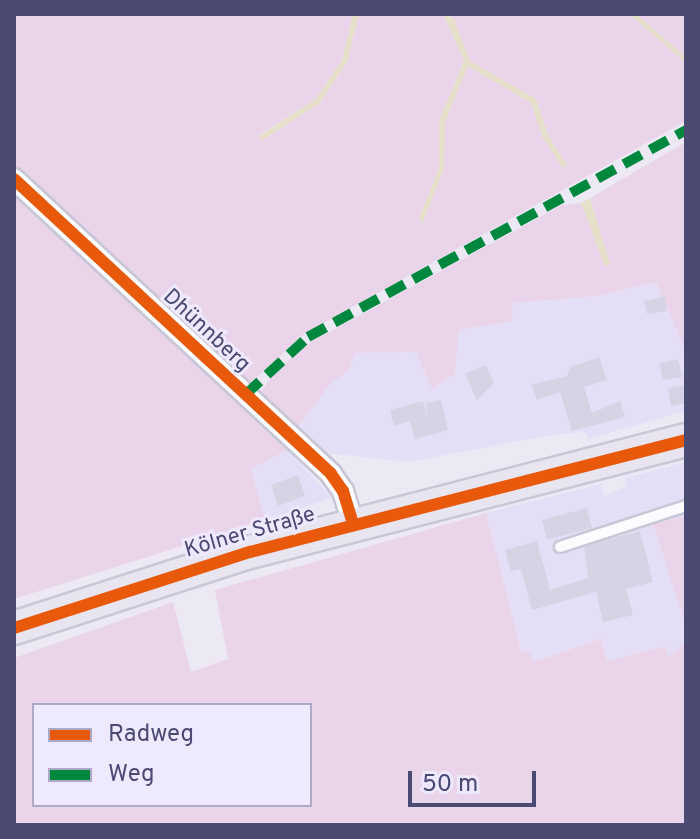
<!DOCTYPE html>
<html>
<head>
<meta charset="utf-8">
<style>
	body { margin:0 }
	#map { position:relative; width:700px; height:839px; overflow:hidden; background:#ece9f5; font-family:Overpass,sans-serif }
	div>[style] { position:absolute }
	.residential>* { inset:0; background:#e4dff6 }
	.green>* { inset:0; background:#ead4e9 }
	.water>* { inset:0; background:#e6dfca }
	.building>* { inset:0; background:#d5d3e4 }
	.roads { filter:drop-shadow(2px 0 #c8c7d7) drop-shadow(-2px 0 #c8c7d7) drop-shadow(0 2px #c8c7d7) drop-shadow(0 -2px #c8c7d7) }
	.lane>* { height:10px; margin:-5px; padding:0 5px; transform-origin:5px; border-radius:5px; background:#fcfcfe }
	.street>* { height:20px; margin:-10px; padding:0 10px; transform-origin:10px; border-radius:10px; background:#fcfcfe }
	.primary>* { height:32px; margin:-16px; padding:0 16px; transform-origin:16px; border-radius:16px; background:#e8e5f1 }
	.quiet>* { height:10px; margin-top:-5px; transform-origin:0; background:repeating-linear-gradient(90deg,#00873e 0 20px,transparent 0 30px) }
	.cycleway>* { height:12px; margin:-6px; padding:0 6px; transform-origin:6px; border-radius:6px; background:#e8590c }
	span { translate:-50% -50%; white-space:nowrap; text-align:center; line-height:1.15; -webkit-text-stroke:6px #eee9fe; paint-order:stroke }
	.street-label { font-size:22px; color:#4a4a72 }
	.frame { position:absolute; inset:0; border:16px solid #4a4a72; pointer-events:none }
	.legend { position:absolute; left:32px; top:703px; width:280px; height:104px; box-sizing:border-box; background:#eee9fe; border:2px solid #aca9c6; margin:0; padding:10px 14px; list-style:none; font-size:24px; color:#4a4a72 }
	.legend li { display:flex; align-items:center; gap:16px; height:40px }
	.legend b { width:40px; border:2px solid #aca9c6 }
	.scale { position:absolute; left:408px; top:771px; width:128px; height:36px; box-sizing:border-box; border:4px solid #4a4a72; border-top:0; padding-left:10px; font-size:24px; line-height:28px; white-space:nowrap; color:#4a4a72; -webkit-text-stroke:6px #eee9fe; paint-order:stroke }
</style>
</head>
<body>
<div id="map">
	<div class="residential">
		<i style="clip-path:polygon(656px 282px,686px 352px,686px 411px,588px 439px,585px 432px,551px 435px,408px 462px,318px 452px,293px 434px,331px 383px,349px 370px,354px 353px,416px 352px,433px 388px,455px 374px,459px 330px,512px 321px,513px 303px,598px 296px)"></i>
		<i style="clip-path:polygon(287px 450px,332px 498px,265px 520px,251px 469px)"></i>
		<i style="clip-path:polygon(686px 462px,686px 516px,653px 525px,686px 627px,686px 643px,668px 658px,664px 646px,607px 661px,601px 639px,533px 662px,521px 651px,486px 513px,601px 484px,605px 496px,627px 486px,625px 478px)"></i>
	</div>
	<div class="green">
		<i style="clip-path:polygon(14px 14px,353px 14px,342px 60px,316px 99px,259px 135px,261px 141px,320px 103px,347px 62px,359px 14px,443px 14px,464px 61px,439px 121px,439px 168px,419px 218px,422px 223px,444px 169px,444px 122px,468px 66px,532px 103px,543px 138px,567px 165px,548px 135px,536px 99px,469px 61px,450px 14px,629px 14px,686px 63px,686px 121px,304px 334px,253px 381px,239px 382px,14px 166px)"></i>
		<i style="clip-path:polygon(636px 14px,686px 14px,686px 57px,673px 49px)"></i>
		<i style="clip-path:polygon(686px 142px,686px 352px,656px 282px,598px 296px,513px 303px,512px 321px,459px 330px,455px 374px,432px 389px,416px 352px,355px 353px,349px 370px,331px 383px,293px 434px,258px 395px,277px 370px,311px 342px,562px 205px,581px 203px,605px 265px,609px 264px,590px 198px)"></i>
		<i style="clip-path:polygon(14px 192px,287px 450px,251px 469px,265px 520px,14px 599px)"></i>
		<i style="clip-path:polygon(evenodd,486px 513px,521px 651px,530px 653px,533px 662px,601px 639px,607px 661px,665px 646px,668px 657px,686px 643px,686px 825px,14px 825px,14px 658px,173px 602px,191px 672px,228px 659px,215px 590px,486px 513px,34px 705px,310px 705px,310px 805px,34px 805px,34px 705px)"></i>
		<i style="clip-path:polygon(686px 516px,686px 627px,653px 524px)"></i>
	</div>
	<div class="water">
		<i style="clip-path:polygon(353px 14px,359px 14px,347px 62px,320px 103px,261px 141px,259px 136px,316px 99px,342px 60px)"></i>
		<i style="clip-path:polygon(443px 14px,454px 19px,470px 61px,536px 99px,548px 135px,567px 165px,563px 168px,543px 138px,531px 103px,468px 66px,445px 122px,444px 169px,422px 224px,419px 218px,439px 168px,439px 121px,464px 61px)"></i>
		<i style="clip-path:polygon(629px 14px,636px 14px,686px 57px,686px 63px)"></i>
		<i style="clip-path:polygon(590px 198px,610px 264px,605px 266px,581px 203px)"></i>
	</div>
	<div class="building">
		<i style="clip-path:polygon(665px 297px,667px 311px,647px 314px,644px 301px)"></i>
		<i style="clip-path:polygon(599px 357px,607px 380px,584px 387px,592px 413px,620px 401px,625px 417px,572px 431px,560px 392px,537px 400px,531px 385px,567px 376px,570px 367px)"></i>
		<i style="clip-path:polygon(678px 359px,682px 377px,663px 380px,659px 363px)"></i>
		<i style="clip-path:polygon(486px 365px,494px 383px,477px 400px,465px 374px)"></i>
		<i style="clip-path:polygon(685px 385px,686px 403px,671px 406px,668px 388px)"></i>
		<i style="clip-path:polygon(441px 400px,448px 430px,415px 439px,410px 421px,394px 426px,390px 410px,423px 401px,427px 417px,426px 403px)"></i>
		<i style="clip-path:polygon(298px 475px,305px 496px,278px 506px,271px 485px)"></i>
		<i style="clip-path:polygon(587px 508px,592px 528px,547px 540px,542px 520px)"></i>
		<i style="clip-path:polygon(640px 531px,653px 582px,626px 589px,633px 615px,603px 622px,596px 592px,532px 610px,521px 569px,511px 571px,505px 550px,537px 541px,550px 590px,588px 578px,584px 546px)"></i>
	</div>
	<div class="roads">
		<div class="lane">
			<i style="left:560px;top:547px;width:133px;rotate:-18deg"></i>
		</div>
		<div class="street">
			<i style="left:14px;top:179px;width:433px;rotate:42.9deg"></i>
			<i style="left:331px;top:474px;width:21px;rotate:55deg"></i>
			<i style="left:343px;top:491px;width:34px;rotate:73deg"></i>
		</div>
		<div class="primary">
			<i style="left:14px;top:628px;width:248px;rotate:-17.9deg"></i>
			<i style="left:250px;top:552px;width:450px;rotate:-14.4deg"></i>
		</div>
	</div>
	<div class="quiet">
		<i style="left:245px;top:395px;width:86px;rotate:-42.6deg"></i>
		<i style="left:308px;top:337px;width:431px;rotate:-28.7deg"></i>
	</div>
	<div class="cycleway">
		<i style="left:14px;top:179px;width:433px;rotate:42.9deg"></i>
		<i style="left:331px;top:474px;width:21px;rotate:55deg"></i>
		<i style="left:343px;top:491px;width:34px;rotate:73deg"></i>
		<i style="left:14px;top:628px;width:248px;rotate:-17.9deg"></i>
		<i style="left:250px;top:552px;width:450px;rotate:-14.4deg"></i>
	</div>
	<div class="street-label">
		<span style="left:206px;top:331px;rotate:43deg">Dhünnberg</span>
		<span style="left:250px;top:533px;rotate:-16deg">Kölner Straße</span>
	</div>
	<div class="frame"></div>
	<ul class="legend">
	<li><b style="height:10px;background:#e8590c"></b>Radweg</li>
	<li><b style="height:10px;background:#00873e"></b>Weg</li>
	</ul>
	<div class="scale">50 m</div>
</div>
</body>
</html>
